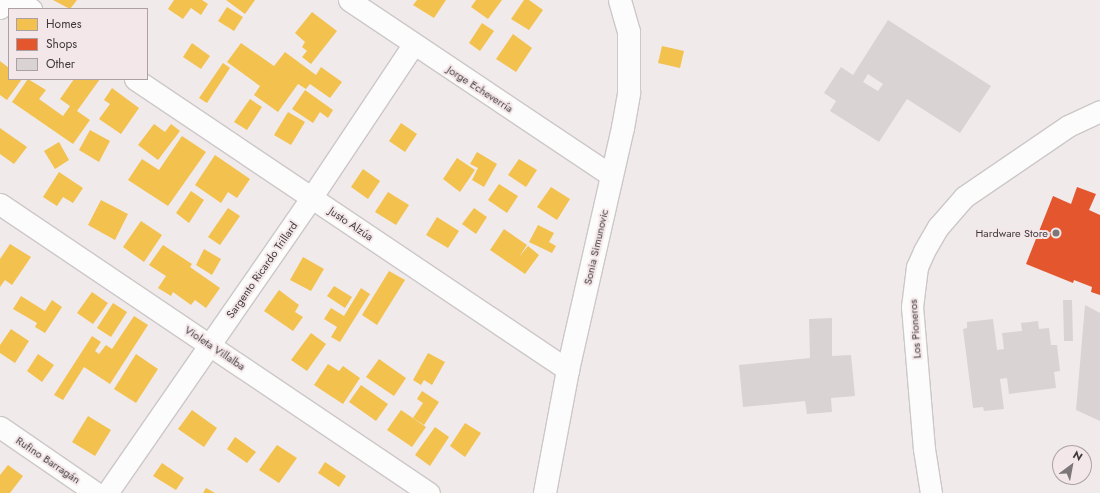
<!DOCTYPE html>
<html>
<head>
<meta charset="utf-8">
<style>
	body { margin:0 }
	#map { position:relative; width:1100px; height:493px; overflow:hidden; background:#f1eaeb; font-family:Jost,sans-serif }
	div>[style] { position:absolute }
	.homes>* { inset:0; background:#f2c14e }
	.shops>* { inset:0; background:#e4572e }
	.building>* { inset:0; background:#d9d3d4 }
	.roads { filter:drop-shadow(1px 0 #ccc7c8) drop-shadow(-1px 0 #ccc7c8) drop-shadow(0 1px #ccc7c8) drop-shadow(0 -1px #ccc7c8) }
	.street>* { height:21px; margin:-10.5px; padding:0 10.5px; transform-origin:10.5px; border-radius:10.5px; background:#fdfcfc }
	.secondary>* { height:22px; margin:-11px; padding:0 11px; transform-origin:11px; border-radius:11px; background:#fdfcfc }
	.dots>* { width:11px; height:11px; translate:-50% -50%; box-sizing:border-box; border:2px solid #f4e7ea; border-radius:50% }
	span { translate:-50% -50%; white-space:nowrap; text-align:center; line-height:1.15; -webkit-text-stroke:4px #f4e7ea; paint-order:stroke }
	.street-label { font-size:11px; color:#3e393b }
	.poi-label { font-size:11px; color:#3e393b }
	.right { translate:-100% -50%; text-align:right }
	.legend { position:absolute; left:8px; top:8px; width:140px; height:72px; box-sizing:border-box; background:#f4e7ea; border:1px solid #aba1a4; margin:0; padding:5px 7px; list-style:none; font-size:12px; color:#3e393b }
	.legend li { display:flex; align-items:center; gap:8px; height:20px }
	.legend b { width:20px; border:1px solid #aba1a4 }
	.north { position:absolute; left:1052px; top:445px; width:40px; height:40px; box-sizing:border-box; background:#f4e7ea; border:1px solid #aba1a4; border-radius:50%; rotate:32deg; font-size:11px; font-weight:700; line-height:16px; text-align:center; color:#3e393b }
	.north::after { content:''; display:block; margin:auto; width:14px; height:18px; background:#7d7779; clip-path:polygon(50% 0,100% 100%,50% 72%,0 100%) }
</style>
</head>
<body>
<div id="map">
	<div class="homes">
		<i style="clip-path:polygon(53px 0,77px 0,70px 9px)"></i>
		<i style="clip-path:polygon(174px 0,202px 0,208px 4px,201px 15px,191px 8px,183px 19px,168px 9px)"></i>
		<i style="clip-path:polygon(226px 0,255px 0,245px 14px)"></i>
		<i style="clip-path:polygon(417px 0,446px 0,434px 18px,413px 5px)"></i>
		<i style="clip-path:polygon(476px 0,502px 0,488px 19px,471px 7px)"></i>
		<i style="clip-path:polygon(524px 0,529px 0,543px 10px,529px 30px,511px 19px)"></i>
		<i style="clip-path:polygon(227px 7px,243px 17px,234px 31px,218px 21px)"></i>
		<i style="clip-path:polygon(312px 12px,337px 31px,311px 64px,302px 57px,307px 51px,302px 47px,305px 42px,295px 33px)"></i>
		<i style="clip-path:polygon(482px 23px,494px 31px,480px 51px,469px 43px)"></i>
		<i style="clip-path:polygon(513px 34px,532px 48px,516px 72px,496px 59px)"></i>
		<i style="clip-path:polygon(192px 43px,210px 56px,201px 69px,183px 57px)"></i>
		<i style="clip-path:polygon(241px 43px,274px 66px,285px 52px,316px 75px,321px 67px,342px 82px,330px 98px,310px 84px,306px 89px,298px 84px,278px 112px,254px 95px,260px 86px,227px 62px)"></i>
		<i style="clip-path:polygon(662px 46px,684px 51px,680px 68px,658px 63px)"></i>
		<i style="clip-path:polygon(0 61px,9px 68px,9px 79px,22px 79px,7px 100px,0 95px)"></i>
		<i style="clip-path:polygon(223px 63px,230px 68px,207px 103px,199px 98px)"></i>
		<i style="clip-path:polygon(28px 79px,46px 90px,39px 99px,63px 116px,70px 106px,60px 99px,74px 79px,100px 79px,77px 111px,90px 120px,73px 144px,12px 102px)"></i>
		<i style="clip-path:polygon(112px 88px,139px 108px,121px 134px,99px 119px,110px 104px,104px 100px)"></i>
		<i style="clip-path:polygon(305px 90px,333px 110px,328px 118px,320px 112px,313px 123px,292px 109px)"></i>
		<i style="clip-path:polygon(250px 99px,262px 107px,247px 130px,234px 122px)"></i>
		<i style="clip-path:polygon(288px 112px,305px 122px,291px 145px,274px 135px)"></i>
		<i style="clip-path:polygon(401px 123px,417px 134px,405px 152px,389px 141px)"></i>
		<i style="clip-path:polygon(154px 124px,165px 132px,171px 124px,180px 131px,158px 160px,138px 145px)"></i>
		<i style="clip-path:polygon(0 128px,27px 147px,14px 164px,0 154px)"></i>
		<i style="clip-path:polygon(90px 130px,110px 141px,99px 162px,79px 150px)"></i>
		<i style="clip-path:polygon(182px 136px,206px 152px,168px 206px,128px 180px,142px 159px,159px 170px)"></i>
		<i style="clip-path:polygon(59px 142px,69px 160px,55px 169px,44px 151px)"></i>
		<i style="clip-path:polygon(477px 152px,497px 164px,484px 187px,472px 180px,478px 168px,470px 164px)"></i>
		<i style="clip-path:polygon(215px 155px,250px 179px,237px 198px,228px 192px,221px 203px,195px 185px)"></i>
		<i style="clip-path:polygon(457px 158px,475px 170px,460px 192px,443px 179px)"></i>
		<i style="clip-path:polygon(519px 159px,537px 170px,526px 187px,508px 175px)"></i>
		<i style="clip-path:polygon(363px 169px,380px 181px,368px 199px,351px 187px)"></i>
		<i style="clip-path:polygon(59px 172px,83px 188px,73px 203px,63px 197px,57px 206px,43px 197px)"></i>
		<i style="clip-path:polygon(499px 184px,518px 196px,507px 213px,488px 200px)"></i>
		<i style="clip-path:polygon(551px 187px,570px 199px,557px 220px,537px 207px)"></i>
		<i style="clip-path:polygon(191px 191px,204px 200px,189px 223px,176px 213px)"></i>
		<i style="clip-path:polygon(388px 192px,409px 205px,396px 225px,375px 212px)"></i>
		<i style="clip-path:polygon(101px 200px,128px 214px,115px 240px,88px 225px)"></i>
		<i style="clip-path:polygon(228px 208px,240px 216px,220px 245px,208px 237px)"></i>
		<i style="clip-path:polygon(474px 208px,487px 217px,476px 234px,462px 224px)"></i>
		<i style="clip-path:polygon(437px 217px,459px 231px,448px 248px,426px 235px)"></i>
		<i style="clip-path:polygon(141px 221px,162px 235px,144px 262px,123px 247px)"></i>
		<i style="clip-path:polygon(538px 225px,554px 233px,549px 242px,556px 246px,552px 253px,529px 242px)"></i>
		<i style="clip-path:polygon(504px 229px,527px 245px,519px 257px,528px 246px,539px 255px,525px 274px,490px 250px)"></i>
		<i style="clip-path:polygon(10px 244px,31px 257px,12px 285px,5px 280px,0 287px,0 259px)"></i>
		<i style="clip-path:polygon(163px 245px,192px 264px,190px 267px,220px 288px,206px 308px,195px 300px,191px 305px,173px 292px,171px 296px,158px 288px,166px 276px,149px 265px)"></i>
		<i style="clip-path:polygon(204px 249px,221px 259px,212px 275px,196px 265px)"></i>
		<i style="clip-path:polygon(303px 257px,324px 269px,311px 291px,290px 280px)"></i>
		<i style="clip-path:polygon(389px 271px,405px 280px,377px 325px,362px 315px)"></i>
		<i style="clip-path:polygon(334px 286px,352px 297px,345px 308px,327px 296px)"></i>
		<i style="clip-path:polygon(361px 288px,370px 294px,340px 342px,331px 337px,337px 327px,324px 319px,331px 308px,344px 316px)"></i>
		<i style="clip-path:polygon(279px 290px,299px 305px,295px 312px,303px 317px,293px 331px,264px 311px)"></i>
		<i style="clip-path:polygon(92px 292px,108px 303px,93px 324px,77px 313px)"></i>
		<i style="clip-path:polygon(21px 296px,45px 311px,52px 300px,62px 307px,45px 333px,35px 327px,37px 323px,13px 309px)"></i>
		<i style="clip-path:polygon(113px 303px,127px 312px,111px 337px,97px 328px)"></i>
		<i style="clip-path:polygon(134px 316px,148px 325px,110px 384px,84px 367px,63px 400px,54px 395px,92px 336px,101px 342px,95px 351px,99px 354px,106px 345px,112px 349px)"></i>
		<i style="clip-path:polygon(11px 329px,29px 341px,15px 363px,0 353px,0 345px)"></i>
		<i style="clip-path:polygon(311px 333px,326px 344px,307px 371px,291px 360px)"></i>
		<i style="clip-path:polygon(428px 353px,445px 362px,432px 385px,424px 380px,421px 385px,413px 380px)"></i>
		<i style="clip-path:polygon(38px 354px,54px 365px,42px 382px,27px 371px)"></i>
		<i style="clip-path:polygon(136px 354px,158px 369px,136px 403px,114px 389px)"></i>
		<i style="clip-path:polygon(379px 359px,406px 378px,394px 396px,366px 377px)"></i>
		<i style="clip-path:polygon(328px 364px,339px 371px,343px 366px,360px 378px,343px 404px,314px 385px)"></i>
		<i style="clip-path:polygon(361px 385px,388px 404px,376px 421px,349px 402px)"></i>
		<i style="clip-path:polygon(422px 391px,439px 402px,424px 425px,413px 418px,423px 403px,417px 399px)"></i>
		<i style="clip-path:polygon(192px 410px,217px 428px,204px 447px,178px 429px)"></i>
		<i style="clip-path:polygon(401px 410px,426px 427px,412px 447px,387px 430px)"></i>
		<i style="clip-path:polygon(88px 416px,111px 430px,95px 456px,72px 442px)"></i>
		<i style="clip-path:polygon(465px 423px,481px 433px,465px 457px,450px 446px)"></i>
		<i style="clip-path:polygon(435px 427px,449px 437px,430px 466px,415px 455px)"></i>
		<i style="clip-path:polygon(235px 437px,256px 452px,247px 463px,227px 449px)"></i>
		<i style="clip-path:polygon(277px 445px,297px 458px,279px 483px,259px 470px)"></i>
		<i style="clip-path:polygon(325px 462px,346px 476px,339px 487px,318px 473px)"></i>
		<i style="clip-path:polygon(162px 463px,184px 478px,176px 490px,153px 476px)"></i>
		<i style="clip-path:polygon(8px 465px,23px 476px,10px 493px,0 493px,0 475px)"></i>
		<i style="clip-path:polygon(206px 488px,215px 493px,203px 493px)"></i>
	</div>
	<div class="shops">
		<i style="clip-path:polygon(1077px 187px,1096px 194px,1089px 210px,1100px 215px,1100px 295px,1091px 292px,1092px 287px,1074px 280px,1073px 283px,1026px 264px,1053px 196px,1071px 204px)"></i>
	</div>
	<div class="building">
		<i style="clip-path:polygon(evenodd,888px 20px,991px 86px,960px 133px,907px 99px,879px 142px,830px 111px,836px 101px,824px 93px,841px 67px,853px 75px,888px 20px,868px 74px,883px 84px,878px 91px,863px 82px,868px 74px)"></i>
		<i style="clip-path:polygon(1063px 300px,1072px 300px,1073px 341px,1064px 341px)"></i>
		<i style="clip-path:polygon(1085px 305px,1100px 313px,1100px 421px,1076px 410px)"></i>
		<i style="clip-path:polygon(832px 318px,832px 356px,851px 355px,855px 396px,831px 398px,832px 412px,807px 414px,805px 401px,743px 407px,739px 365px,810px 358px,809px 319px)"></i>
		<i style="clip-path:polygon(993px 319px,997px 350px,1004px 349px,1002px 333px,1022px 331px,1021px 323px,1038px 321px,1039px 329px,1049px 328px,1051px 345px,1057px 345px,1060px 371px,1054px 372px,1056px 388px,1009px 394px,1007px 378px,1000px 379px,1004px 409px,984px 411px,983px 407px,973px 408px,963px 329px,967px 328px,967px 322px)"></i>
	</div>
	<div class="roads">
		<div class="street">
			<i style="left:17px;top:0;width:17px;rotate:33deg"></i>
			<i style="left:349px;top:0;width:316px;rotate:33.8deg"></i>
			<i style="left:0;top:8px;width:9px;rotate:-58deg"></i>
			<i style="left:135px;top:79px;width:522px;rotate:33.9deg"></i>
			<i style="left:0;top:204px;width:517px;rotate:33.97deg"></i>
			<i style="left:0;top:427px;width:116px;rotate:34.5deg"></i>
			<i style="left:107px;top:493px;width:359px;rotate:-55.3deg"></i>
			<i style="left:311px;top:198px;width:184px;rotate:-56.3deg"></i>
			<i style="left:931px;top:493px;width:45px;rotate:-99deg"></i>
			<i style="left:924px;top:449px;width:143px;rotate:-94.8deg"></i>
			<i style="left:912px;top:307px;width:40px;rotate:-82.9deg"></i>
			<i style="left:917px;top:267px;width:17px;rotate:-66deg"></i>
			<i style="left:924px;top:251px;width:28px;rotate:-60deg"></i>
			<i style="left:938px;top:227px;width:40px;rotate:-49deg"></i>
			<i style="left:964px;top:197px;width:126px;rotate:-34.3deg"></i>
			<i style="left:1068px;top:126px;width:35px;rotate:-25deg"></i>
		</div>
		<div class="secondary">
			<i style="left:545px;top:493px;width:125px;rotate:-79.4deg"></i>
			<i style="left:568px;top:370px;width:248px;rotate:-77.2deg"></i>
			<i style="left:623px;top:128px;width:36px;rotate:-80deg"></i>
			<i style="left:629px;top:93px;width:61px;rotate:-90deg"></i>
			<i style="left:629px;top:32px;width:33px;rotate:-106deg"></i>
		</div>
	</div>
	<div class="dots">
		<i style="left:1056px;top:233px;background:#7d7779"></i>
	</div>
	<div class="street-label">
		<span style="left:480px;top:89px;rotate:33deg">Jorge Echeverría</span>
		<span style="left:351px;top:224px;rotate:34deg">Justo Alzúa</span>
		<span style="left:596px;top:247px;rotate:-77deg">Sonia Simunovic</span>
		<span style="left:262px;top:270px;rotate:-55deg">Sargento Ricardo Trillard</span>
		<span style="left:915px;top:329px;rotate:-94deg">Los Pioneros</span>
		<span style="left:215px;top:348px;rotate:34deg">Violeta Villalba</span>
		<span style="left:48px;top:460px;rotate:34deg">Rufino Barragán</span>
	</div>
	<div class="poi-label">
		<span class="right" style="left:1048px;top:233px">Hardware Store</span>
	</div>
	<ul class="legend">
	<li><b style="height:11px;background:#f2c14e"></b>Homes</li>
	<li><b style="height:11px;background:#e4572e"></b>Shops</li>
	<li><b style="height:11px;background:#d9d3d4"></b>Other</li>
	</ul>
	<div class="north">N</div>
</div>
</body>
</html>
